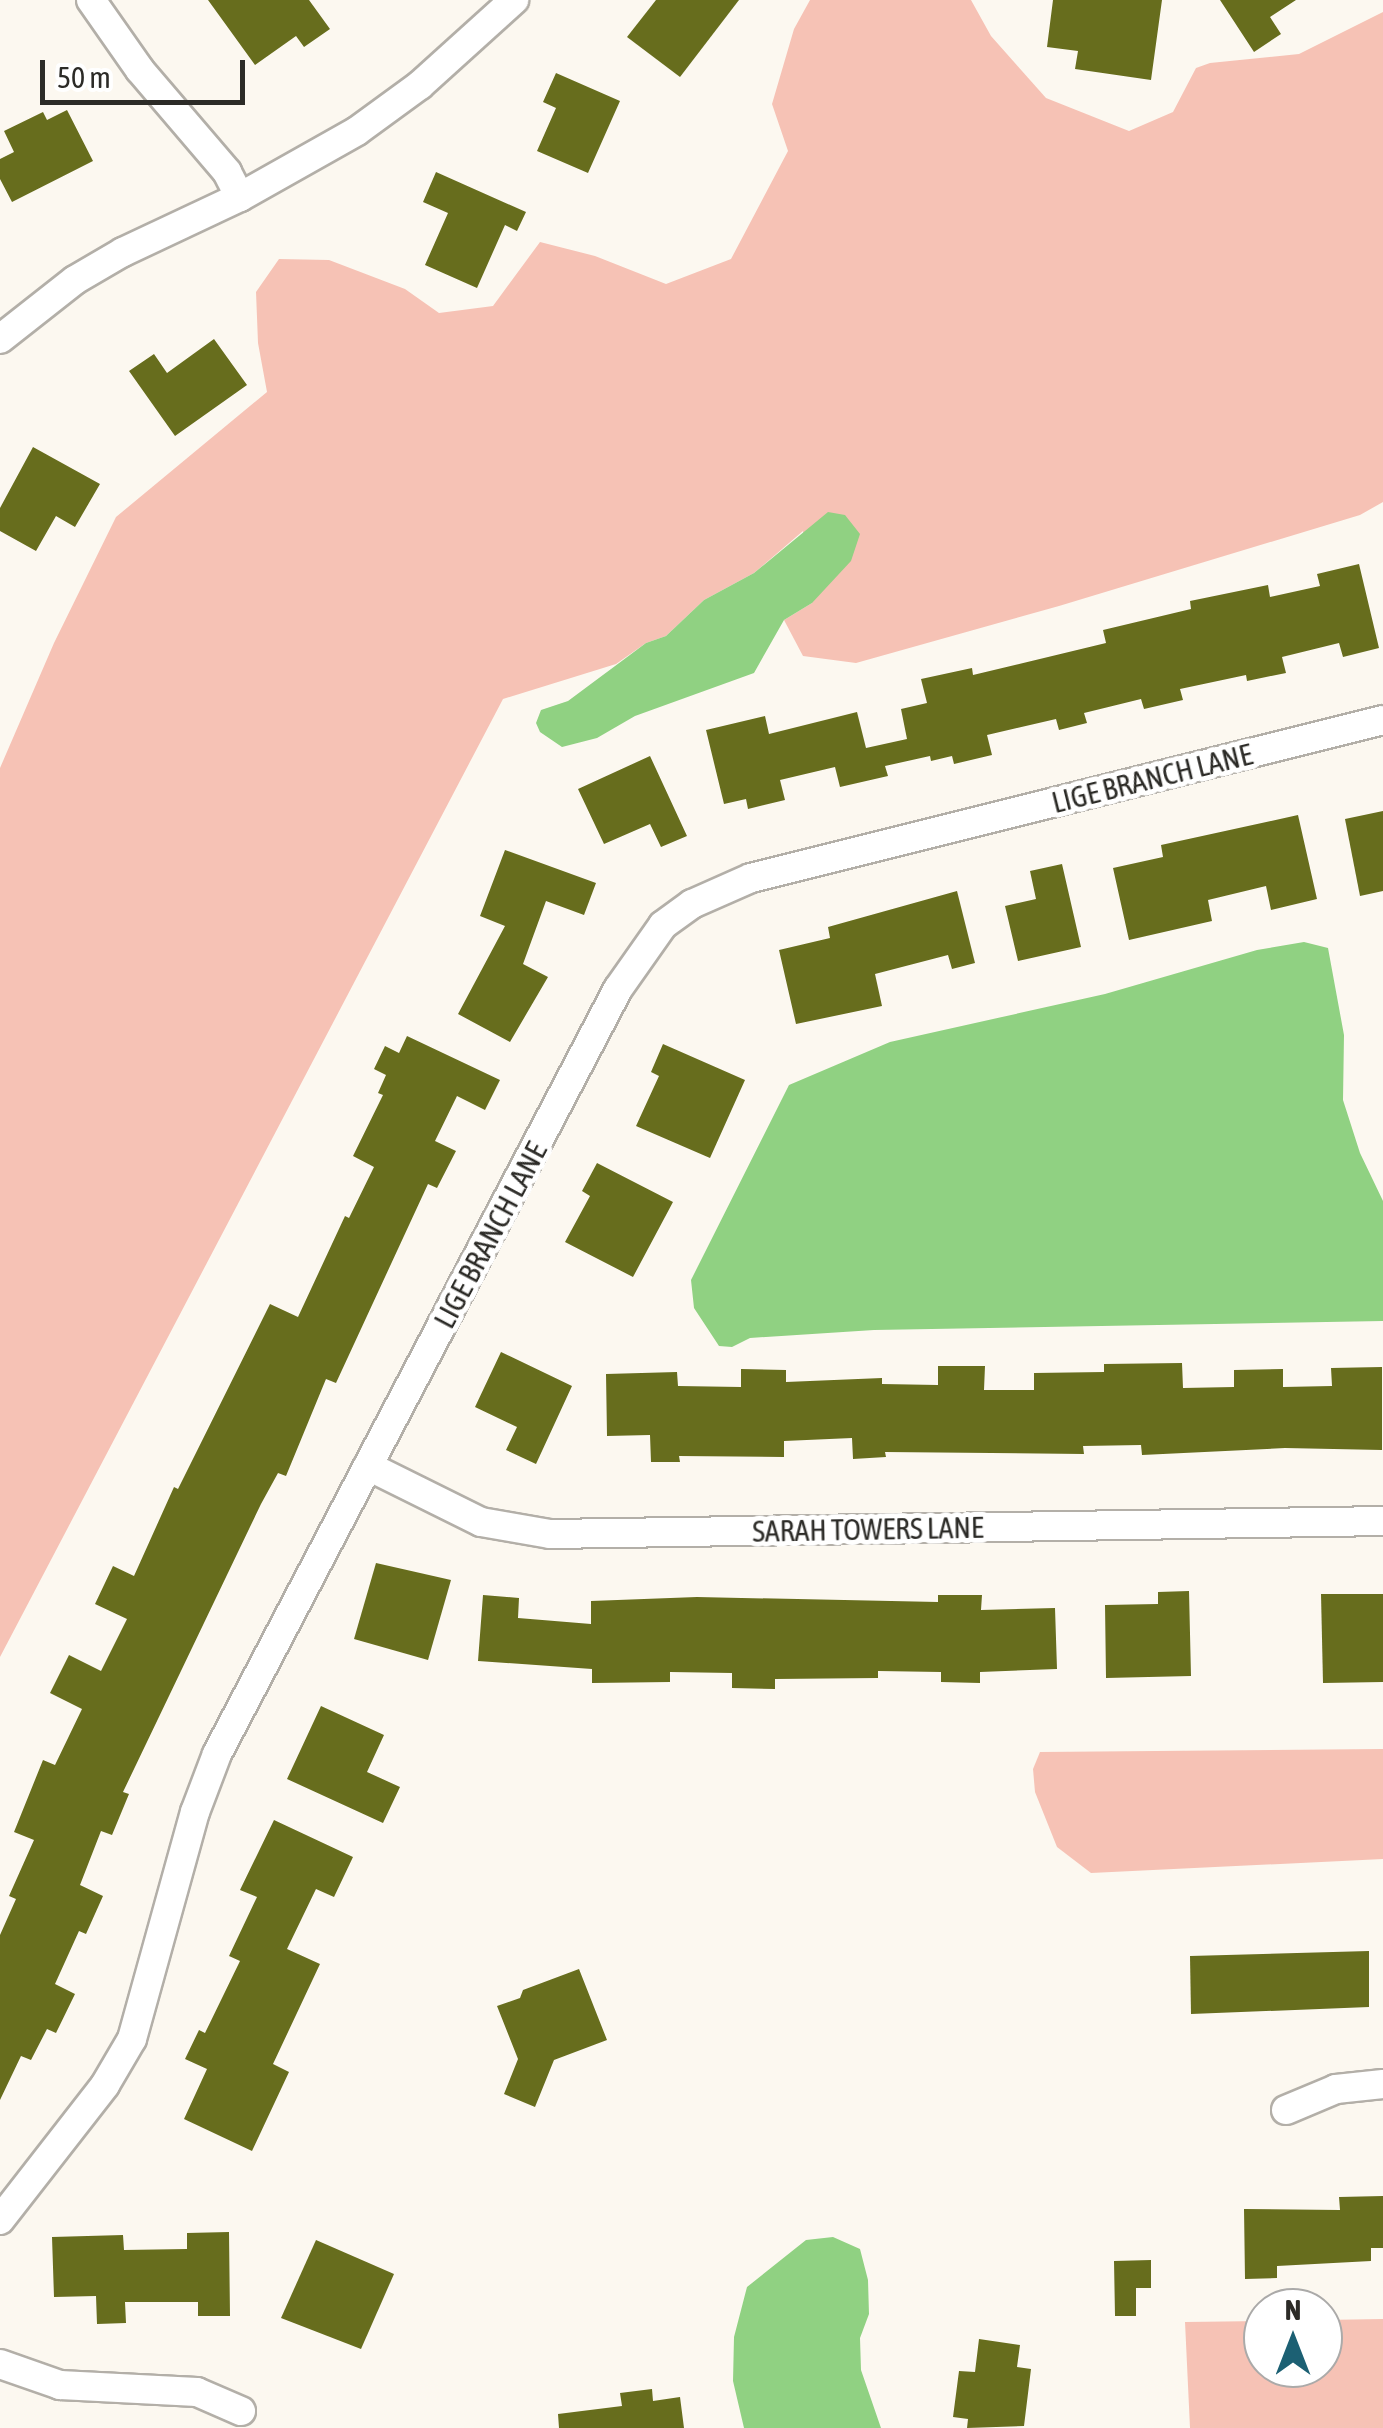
<!DOCTYPE html>
<html>
<head>
<meta charset="utf-8">
<style>
	body { margin:0 }
	#map { position:relative; width:1383px; height:2428px; overflow:hidden; background:#fcf8f0; font-family:"Asap Condensed",sans-serif }
	div>[style] { position:absolute }
	.green>* { inset:0; background:#f6c2b5 }
	.water>* { inset:0; background:#90d182 }
	.building>* { inset:0; background:#676d1d }
	.roads { filter:drop-shadow(2px 0 #b3afa8) drop-shadow(-2px 0 #b3afa8) drop-shadow(0 2px #b3afa8) drop-shadow(0 -2px #b3afa8) }
	.minor>* { height:28px; margin:-14px; padding:0 14px; transform-origin:14px; border-radius:14px; background:#fff }
	span { translate:-50% -50%; white-space:nowrap; text-align:center; line-height:1.15; -webkit-text-stroke:10px #fff; paint-order:stroke }
	.street-label { font-size:30px; color:#2c2b27 }
	.north { position:absolute; left:1243px; top:2288px; width:100px; height:100px; box-sizing:border-box; background:#fff; border:2px solid #abaaa9; border-radius:50%; rotate:0deg; font-size:28px; font-weight:700; line-height:40px; text-align:center; color:#2c2b27 }
	.north::after { content:''; display:block; margin:auto; width:35px; height:45px; background:#1c6073; clip-path:polygon(50% 0,100% 100%,50% 72%,0 100%) }
	.scale { position:absolute; left:40px; top:60px; width:205px; height:45px; box-sizing:border-box; border:5px solid #2c2b27; border-top:0; padding-left:12px; font-size:30px; line-height:35px; white-space:nowrap; color:#2c2b27; -webkit-text-stroke:8px #fff; paint-order:stroke }
</style>
</head>
<body>
<div id="map">
	<div class="green">
		<i style="clip-path:polygon(810px 0,971px 0,991px 36px,1046px 98px,1129px 131px,1173px 112px,1196px 68px,1210px 63px,1299px 54px,1383px 12px,1383px 502px,1360px 515px,1059px 606px,856px 663px,803px 656px,784px 620px,812px 603px,803px 531px,754px 573px,704px 600px,666px 636px,646px 643px,616px 664px,503px 699px,0 1657px,0 768px,54px 643px,116px 517px,267px 392px,258px 343px,256px 292px,279px 259px,329px 260px,405px 289px,439px 313px,493px 306px,540px 242px,595px 256px,666px 284px,731px 259px,788px 151px,772px 104px,794px 29px)"></i>
		<i style="clip-path:polygon(1383px 1749px,1383px 1859px,1091px 1873px,1057px 1847px,1035px 1792px,1033px 1769px,1040px 1752px)"></i>
		<i style="clip-path:polygon(1383px 2319px,1383px 2428px,1190px 2428px,1185px 2322px,1263px 2321px,1263px 2368px,1323px 2368px,1323px 2320px)"></i>
	</div>
	<div class="water">
		<i style="clip-path:polygon(828px 512px,845px 515px,860px 534px,851px 561px,812px 603px,784px 620px,754px 673px,635px 716px,597px 738px,562px 747px,540px 732px,536px 723px,541px 710px,568px 701px,646px 643px,666px 636px,704px 600px,754px 573px)"></i>
		<i style="clip-path:polygon(1304px 942px,1328px 948px,1344px 1035px,1343px 1100px,1360px 1153px,1383px 1201px,1383px 1321px,874px 1330px,750px 1338px,732px 1347px,719px 1346px,694px 1308px,691px 1280px,789px 1085px,890px 1042px,1105px 994px,1257px 950px)"></i>
		<i style="clip-path:polygon(833px 2237px,860px 2249px,868px 2280px,869px 2314px,860px 2338px,861px 2370px,881px 2428px,744px 2428px,733px 2381px,734px 2337px,747px 2287px,806px 2240px)"></i>
	</div>
	<div class="building">
		<i style="clip-path:polygon(208px 0,309px 0,330px 29px,304px 47px,296px 36px,255px 65px)"></i>
		<i style="clip-path:polygon(656px 0,739px 0,680px 77px,627px 37px)"></i>
		<i style="clip-path:polygon(1053px 0,1162px 0,1151px 80px,1075px 69px,1078px 51px,1047px 47px)"></i>
		<i style="clip-path:polygon(1220px 0,1296px 0,1270px 17px,1281px 34px,1254px 52px)"></i>
		<i style="clip-path:polygon(556px 73px,620px 101px,588px 173px,537px 151px,556px 108px,543px 102px)"></i>
		<i style="clip-path:polygon(67px 110px,93px 161px,12px 202px,0 179px,0 159px,14px 152px,4px 131px,43px 112px,47px 120px)"></i>
		<i style="clip-path:polygon(436px 172px,526px 212px,517px 231px,505px 225px,477px 288px,425px 265px,448px 213px,423px 202px)"></i>
		<i style="clip-path:polygon(214px 339px,247px 385px,175px 436px,129px 371px,154px 354px,167px 373px)"></i>
		<i style="clip-path:polygon(33px 447px,100px 484px,75px 527px,56px 516px,36px 551px,0 531px,0 508px)"></i>
		<i style="clip-path:polygon(1359px 564px,1379px 648px,1343px 657px,1339px 643px,1282px 657px,1286px 673px,1247px 681px,1246px 675px,1180px 689px,1183px 700px,1144px 709px,1141px 699px,1084px 713px,1087px 723px,1059px 730px,1056px 719px,987px 735px,992px 755px,954px 764px,952px 756px,931px 761px,930px 756px,885px 766px,888px 776px,840px 787px,835px 767px,780px 780px,785px 800px,748px 809px,746px 799px,724px 804px,706px 730px,765px 716px,769px 734px,857px 712px,866px 748px,907px 739px,901px 709px,927px 703px,921px 679px,972px 668px,973px 675px,1106px 643px,1103px 630px,1191px 609px,1190px 601px,1268px 585px,1270px 597px,1320px 586px,1317px 574px)"></i>
		<i style="clip-path:polygon(650px 756px,687px 836px,661px 847px,650px 824px,604px 844px,578px 789px)"></i>
		<i style="clip-path:polygon(1383px 811px,1383px 891px,1360px 896px,1345px 819px)"></i>
		<i style="clip-path:polygon(1298px 815px,1317px 899px,1271px 910px,1266px 886px,1208px 900px,1212px 921px,1129px 940px,1113px 868px,1163px 857px,1161px 845px)"></i>
		<i style="clip-path:polygon(505px 850px,596px 883px,584px 915px,546px 901px,523px 964px,548px 977px,510px 1042px,458px 1014px,505px 926px,480px 916px)"></i>
		<i style="clip-path:polygon(1062px 864px,1081px 947px,1018px 961px,1005px 906px,1036px 899px,1030px 871px)"></i>
		<i style="clip-path:polygon(957px 891px,975px 963px,952px 969px,948px 955px,875px 974px,882px 1006px,796px 1024px,779px 950px,830px 938px,828px 927px)"></i>
		<i style="clip-path:polygon(407px 1036px,500px 1080px,485px 1110px,457px 1096px,435px 1141px,456px 1151px,437px 1188px,428px 1184px,336px 1383px,326px 1379px,286px 1476px,278px 1473px,261px 1504px,123px 1792px,129px 1794px,112px 1835px,101px 1831px,80px 1885px,103px 1896px,86px 1934px,79px 1931px,55px 1984px,75px 1994px,56px 2033px,47px 2029px,31px 2060px,21px 2056px,0 2100px,0 1935px,16px 1899px,9px 1896px,34px 1840px,14px 1832px,43px 1760px,55px 1765px,82px 1709px,50px 1693px,69px 1655px,101px 1671px,127px 1619px,95px 1604px,113px 1566px,134px 1576px,174px 1487px,178px 1489px,270px 1304px,298px 1317px,345px 1216px,349px 1218px,374px 1167px,353px 1156px,383px 1095px,378px 1093px,386px 1075px,374px 1069px,385px 1046px,399px 1053px)"></i>
		<i style="clip-path:polygon(663px 1044px,745px 1080px,710px 1158px,636px 1126px,659px 1076px,651px 1072px)"></i>
		<i style="clip-path:polygon(597px 1163px,673px 1202px,633px 1277px,565px 1242px,590px 1196px,582px 1191px)"></i>
		<i style="clip-path:polygon(501px 1352px,572px 1386px,536px 1464px,506px 1450px,517px 1427px,475px 1407px)"></i>
		<i style="clip-path:polygon(1182px 1363px,1183px 1388px,1234px 1387px,1234px 1370px,1283px 1369px,1283px 1387px,1332px 1386px,1331px 1368px,1382px 1367px,1382px 1450px,1285px 1448px,1142px 1455px,1141px 1445px,1083px 1446px,1084px 1454px,885px 1452px,886px 1457px,853px 1459px,852px 1438px,784px 1441px,784px 1457px,679px 1456px,680px 1462px,651px 1462px,650px 1435px,607px 1436px,606px 1374px,677px 1372px,678px 1386px,741px 1387px,741px 1369px,786px 1370px,786px 1382px,882px 1378px,882px 1384px,938px 1385px,938px 1366px,985px 1366px,984px 1390px,1034px 1390px,1034px 1373px,1104px 1372px,1104px 1364px)"></i>
		<i style="clip-path:polygon(376px 1563px,451px 1580px,428px 1660px,354px 1639px)"></i>
		<i style="clip-path:polygon(1189px 1591px,1191px 1676px,1106px 1678px,1105px 1605px,1158px 1604px,1158px 1592px)"></i>
		<i style="clip-path:polygon(1321px 1594px,1383px 1594px,1383px 1682px,1323px 1683px)"></i>
		<i style="clip-path:polygon(483px 1595px,519px 1598px,518px 1618px,591px 1624px,591px 1601px,697px 1597px,938px 1602px,938px 1595px,982px 1595px,981px 1610px,1055px 1608px,1057px 1669px,980px 1672px,980px 1683px,941px 1682px,941px 1672px,878px 1671px,878px 1678px,775px 1679px,775px 1689px,732px 1688px,732px 1673px,670px 1672px,670px 1682px,592px 1683px,592px 1669px,478px 1661px)"></i>
		<i style="clip-path:polygon(321px 1706px,384px 1735px,367px 1772px,400px 1787px,383px 1823px,287px 1779px)"></i>
		<i style="clip-path:polygon(274px 1820px,353px 1857px,334px 1897px,316px 1889px,287px 1949px,320px 1964px,273px 2064px,289px 2072px,252px 2151px,184px 2119px,207px 2069px,185px 2059px,199px 2030px,205px 2033px,240px 1961px,229px 1956px,257px 1897px,240px 1890px)"></i>
		<i style="clip-path:polygon(1369px 1951px,1369px 2007px,1191px 2014px,1190px 1956px)"></i>
		<i style="clip-path:polygon(579px 1969px,607px 2040px,554px 2060px,535px 2107px,504px 2094px,518px 2059px,497px 2006px,520px 1998px,523px 1990px)"></i>
		<i style="clip-path:polygon(1383px 2196px,1383px 2248px,1371px 2248px,1371px 2261px,1277px 2266px,1277px 2278px,1245px 2279px,1244px 2209px,1340px 2210px,1339px 2197px)"></i>
		<i style="clip-path:polygon(229px 2232px,230px 2316px,198px 2316px,198px 2302px,125px 2302px,126px 2323px,97px 2324px,96px 2296px,54px 2297px,52px 2237px,123px 2235px,124px 2250px,187px 2249px,187px 2233px)"></i>
		<i style="clip-path:polygon(316px 2240px,394px 2274px,361px 2349px,281px 2318px)"></i>
		<i style="clip-path:polygon(1151px 2260px,1151px 2288px,1136px 2288px,1136px 2316px,1115px 2316px,1114px 2261px)"></i>
		<i style="clip-path:polygon(979px 2339px,1020px 2345px,1017px 2367px,1031px 2369px,1024px 2426px,967px 2428px,968px 2419px,953px 2417px,959px 2371px,975px 2372px)"></i>
		<i style="clip-path:polygon(652px 2389px,653px 2401px,680px 2397px,684px 2428px,559px 2428px,558px 2414px,622px 2406px,620px 2393px)"></i>
	</div>
	<div class="roads">
		<div class="minor">
			<i style="left:91px;top:0;width:85px;rotate:55deg"></i>
			<i style="left:140px;top:70px;width:134px;rotate:49.5deg"></i>
			<i style="left:227px;top:172px;width:28px;rotate:63deg"></i>
			<i style="left:0;top:339px;width:95px;rotate:-38.2deg"></i>
			<i style="left:75px;top:280px;width:56px;rotate:-30.3deg"></i>
			<i style="left:123px;top:252px;width:129px;rotate:-25.2deg"></i>
			<i style="left:240px;top:197px;width:134px;rotate:-29.4deg"></i>
			<i style="left:357px;top:131px;width:78px;rotate:-36.1deg"></i>
			<i style="left:420px;top:85px;width:127px;rotate:-42.1deg"></i>
			<i style="left:368px;top:1466px;width:126px;rotate:26.4deg"></i>
			<i style="left:481px;top:1522px;width:70px;rotate:9.9deg"></i>
			<i style="left:550px;top:1534px;width:833px;rotate:-0.89deg"></i>
			<i style="left:1286px;top:2110px;width:54px;rotate:-22.8deg"></i>
			<i style="left:1336px;top:2089px;width:47px;rotate:-6.1deg"></i>
			<i style="left:0;top:2220px;width:171px;rotate:-52.1deg"></i>
			<i style="left:105px;top:2085px;width:53px;rotate:-59.6deg"></i>
			<i style="left:132px;top:2039px;width:236px;rotate:-74.5deg"></i>
			<i style="left:195px;top:1812px;width:62px;rotate:-69.2deg"></i>
			<i style="left:217px;top:1754px;width:864px;rotate:-62.34deg"></i>
			<i style="left:618px;top:989px;width:78px;rotate:-54.9deg"></i>
			<i style="left:663px;top:925px;width:36px;rotate:-36deg"></i>
			<i style="left:692px;top:904px;width:64px;rotate:-23.8deg"></i>
			<i style="left:751px;top:878px;width:651px;rotate:-14.04deg"></i>
			<i style="left:0;top:2364px;width:64px;rotate:19.3deg"></i>
			<i style="left:60px;top:2385px;width:137px;rotate:2.9deg"></i>
			<i style="left:197px;top:2392px;width:48px;rotate:23.4deg"></i>
		</div>
	</div>
	<div class="street-label">
		<span style="left:1152px;top:778px;rotate:-14deg">LIGE BRANCH LANE</span>
		<span style="left:490px;top:1235px;rotate:-62deg">LIGE BRANCH LANE</span>
		<span style="left:868px;top:1529px;rotate:-1deg">SARAH TOWERS LANE</span>
	</div>
	<div class="north">N</div>
	<div class="scale">50 m</div>
</div>
</body>
</html>
